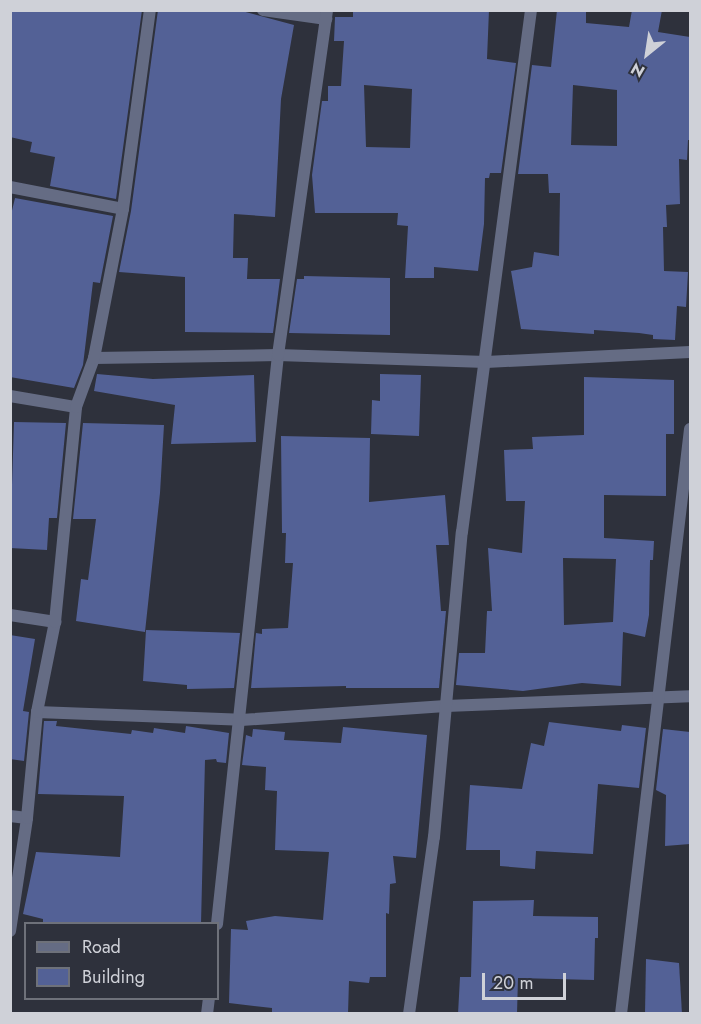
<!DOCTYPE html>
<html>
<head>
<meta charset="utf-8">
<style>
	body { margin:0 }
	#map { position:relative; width:701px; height:1024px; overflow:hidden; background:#2e313c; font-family:Jost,sans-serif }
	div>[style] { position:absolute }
	.building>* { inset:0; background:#536196 }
	.street>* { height:12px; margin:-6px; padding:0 6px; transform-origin:6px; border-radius:6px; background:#656c84 }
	span { translate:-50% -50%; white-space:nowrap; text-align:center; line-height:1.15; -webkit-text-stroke:6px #2e313c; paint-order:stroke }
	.frame { position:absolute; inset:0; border:12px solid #cfd1d8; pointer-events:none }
	.legend { position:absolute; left:24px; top:922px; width:195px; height:78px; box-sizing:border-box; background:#2e313c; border:2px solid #6e717a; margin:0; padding:8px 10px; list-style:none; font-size:18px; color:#cfd1d8 }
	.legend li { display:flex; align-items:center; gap:12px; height:30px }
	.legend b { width:30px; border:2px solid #6e717a }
	.north { position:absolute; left:617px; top:24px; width:60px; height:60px; -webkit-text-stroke:4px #2e313c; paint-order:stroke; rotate:210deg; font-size:16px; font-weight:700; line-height:24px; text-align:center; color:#cfd1d8 }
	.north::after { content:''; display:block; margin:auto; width:21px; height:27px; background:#cfd1d8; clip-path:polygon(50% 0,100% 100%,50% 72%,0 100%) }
	.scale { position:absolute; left:482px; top:973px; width:84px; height:27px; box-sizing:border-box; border:3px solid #cfd1d8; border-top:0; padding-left:8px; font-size:18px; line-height:21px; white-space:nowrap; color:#cfd1d8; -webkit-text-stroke:4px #2e313c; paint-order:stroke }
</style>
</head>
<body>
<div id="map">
	<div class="building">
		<i style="clip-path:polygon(10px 10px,142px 10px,116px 199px,50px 186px,55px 157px,30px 152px,32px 142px,10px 137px)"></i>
		<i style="clip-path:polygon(158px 10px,238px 10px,294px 25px,281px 99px,275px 217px,234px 214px,233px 258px,248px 258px,247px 279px,280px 279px,273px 333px,185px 332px,185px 277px,119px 272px,131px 211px)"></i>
		<i style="clip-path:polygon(evenodd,353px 10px,489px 10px,487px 59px,516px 63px,501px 173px,490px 173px,489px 178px,485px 178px,484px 224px,478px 271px,434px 267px,434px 278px,405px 278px,408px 226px,397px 225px,398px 213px,315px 213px,312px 175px,322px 101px,328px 101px,328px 86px,341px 86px,344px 41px,334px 41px,335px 17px,353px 17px,353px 10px,364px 85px,412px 89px,410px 148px,366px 147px,364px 85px)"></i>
		<i style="clip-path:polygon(evenodd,557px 10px,586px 10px,586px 23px,629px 27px,632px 10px,662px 10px,658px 32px,690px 37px,690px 140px,688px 140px,687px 160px,679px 159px,680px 204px,666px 205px,667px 227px,663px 227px,664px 271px,688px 272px,686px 307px,677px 306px,675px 340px,653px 339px,653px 335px,639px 333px,594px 330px,594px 334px,521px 329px,511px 271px,532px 267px,534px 252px,559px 256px,560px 193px,549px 193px,548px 174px,518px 174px,532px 65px,551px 67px,557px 10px,573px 85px,617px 90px,617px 146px,571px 145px,573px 85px)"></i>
		<i style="clip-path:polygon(15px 198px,113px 216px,100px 283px,93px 282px,83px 365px,74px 388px,10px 377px,10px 219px)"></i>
		<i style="clip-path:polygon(304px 276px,390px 278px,390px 335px,289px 333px,297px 279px,304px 279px)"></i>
		<i style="clip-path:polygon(97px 374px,153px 379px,254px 375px,256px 442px,171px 444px,175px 405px,94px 391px)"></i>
		<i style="clip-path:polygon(380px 374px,421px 375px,419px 436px,371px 434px,372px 400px,380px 401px)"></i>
		<i style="clip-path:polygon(evenodd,584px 377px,674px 380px,674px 434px,666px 434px,666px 496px,604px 495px,604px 538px,654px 541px,653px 560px,650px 560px,649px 615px,645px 637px,623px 632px,621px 686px,582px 683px,523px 691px,456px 685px,459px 653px,485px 653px,487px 611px,492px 611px,488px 548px,522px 553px,525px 501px,506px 501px,504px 450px,533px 449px,532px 437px,584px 435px,584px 377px,563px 558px,616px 559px,613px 622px,564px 625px,563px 558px)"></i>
		<i style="clip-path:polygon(14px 422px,66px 423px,57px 518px,49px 518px,47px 550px,10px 548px)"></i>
		<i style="clip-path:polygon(83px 423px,164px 425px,160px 493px,145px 632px,76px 621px,81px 579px,88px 580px,96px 519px,73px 519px)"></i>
		<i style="clip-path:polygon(281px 436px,370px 438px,369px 502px,445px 495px,449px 545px,436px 545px,441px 611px,446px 611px,439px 688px,346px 688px,346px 686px,251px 688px,256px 633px,262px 634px,262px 629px,288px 628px,293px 563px,285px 563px,286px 533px,282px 533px)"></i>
		<i style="clip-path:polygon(146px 630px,240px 633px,234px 688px,187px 689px,187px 685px,143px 681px)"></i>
		<i style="clip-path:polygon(10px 635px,35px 639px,23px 711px,29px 712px,24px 761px,10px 759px)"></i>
		<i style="clip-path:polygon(44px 721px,57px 721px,56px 726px,131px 734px,132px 730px,153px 733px,154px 728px,185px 733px,186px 726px,229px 733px,226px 763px,217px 762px,216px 759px,205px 760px,201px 924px,43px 924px,43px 919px,23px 914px,36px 852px,120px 857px,124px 796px,38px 794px)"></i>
		<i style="clip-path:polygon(549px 722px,621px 731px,622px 725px,646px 728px,639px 788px,598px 784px,593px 854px,536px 851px,535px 869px,500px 866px,500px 850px,466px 850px,470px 785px,522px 789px,531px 743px,544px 746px)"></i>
		<i style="clip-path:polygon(343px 727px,427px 735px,416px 858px,393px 856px,396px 883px,390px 884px,389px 914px,386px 913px,386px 977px,370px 977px,369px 983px,349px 981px,348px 1014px,272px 1014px,272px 1008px,229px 1003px,231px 929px,248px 930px,246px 921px,275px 916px,323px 920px,329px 852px,275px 850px,277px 791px,265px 790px,266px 767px,242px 765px,246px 735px,252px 737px,253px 729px,285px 732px,284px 740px,341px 743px)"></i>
		<i style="clip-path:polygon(663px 729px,690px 732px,690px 844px,665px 846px,666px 795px,656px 790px)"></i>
		<i style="clip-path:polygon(534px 900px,533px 916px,598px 917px,598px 938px,595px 938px,594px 980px,518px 978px,517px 1014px,458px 1014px,460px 977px,471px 977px,473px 901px)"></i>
		<i style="clip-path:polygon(646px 959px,679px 963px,682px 1014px,645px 1014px)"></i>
	</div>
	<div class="street">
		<i style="left:263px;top:10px;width:64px;rotate:8.1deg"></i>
		<i style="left:10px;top:187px;width:115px;rotate:11deg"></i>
		<i style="left:94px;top:358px;width:184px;rotate:-0.9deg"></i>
		<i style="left:278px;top:355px;width:208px;rotate:1.9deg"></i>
		<i style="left:486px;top:362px;width:204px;rotate:-2.8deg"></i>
		<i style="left:10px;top:396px;width:67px;rotate:9.5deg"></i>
		<i style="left:10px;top:615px;width:46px;rotate:8.8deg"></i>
		<i style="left:37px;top:712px;width:204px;rotate:2.2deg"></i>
		<i style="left:241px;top:720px;width:205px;rotate:-3.9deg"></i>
		<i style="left:446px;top:706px;width:244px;rotate:-2.3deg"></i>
		<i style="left:10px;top:816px;width:17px;rotate:7deg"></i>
		<i style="left:217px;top:924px;width:572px;rotate:-83.88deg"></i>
		<i style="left:278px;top:355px;width:348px;rotate:-81.9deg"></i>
		<i style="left:10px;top:931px;width:114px;rotate:-81.4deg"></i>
		<i style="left:27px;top:818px;width:106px;rotate:-84.6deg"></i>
		<i style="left:37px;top:712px;width:92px;rotate:-78.7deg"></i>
		<i style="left:55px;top:622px;width:216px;rotate:-84.4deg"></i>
		<i style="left:76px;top:407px;width:52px;rotate:-69.8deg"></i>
		<i style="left:94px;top:358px;width:152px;rotate:-79deg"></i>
		<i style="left:123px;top:209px;width:201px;rotate:-82.3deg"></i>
		<i style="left:207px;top:1014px;width:16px;rotate:-83deg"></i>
		<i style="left:409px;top:1014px;width:179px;rotate:-82deg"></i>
		<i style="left:434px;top:837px;width:306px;rotate:-84.8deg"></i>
		<i style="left:462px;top:532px;width:527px;rotate:-82.47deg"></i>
		<i style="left:621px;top:1014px;width:589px;rotate:-83.27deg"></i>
	</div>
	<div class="frame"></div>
	<ul class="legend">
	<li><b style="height:8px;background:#656c84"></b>Road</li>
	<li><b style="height:16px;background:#536196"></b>Building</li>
	</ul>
	<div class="north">N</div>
	<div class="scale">20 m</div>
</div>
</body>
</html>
